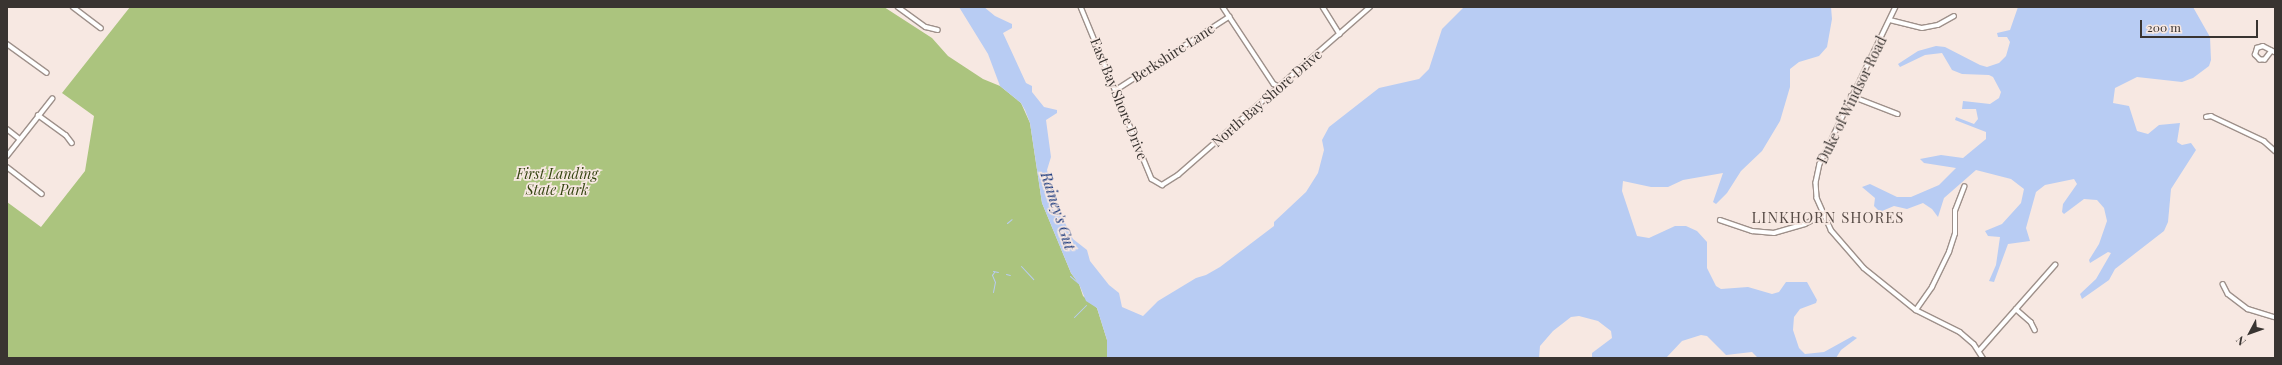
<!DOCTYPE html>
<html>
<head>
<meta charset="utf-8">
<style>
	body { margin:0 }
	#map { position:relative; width:2282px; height:365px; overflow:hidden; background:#f7e8e2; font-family:"Playfair Display",serif }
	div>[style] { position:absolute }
	.green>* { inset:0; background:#abc47e }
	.water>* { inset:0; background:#b8ccf3 }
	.stream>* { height:1px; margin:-0.5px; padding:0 0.5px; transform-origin:0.5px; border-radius:0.5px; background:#b8ccf3 }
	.roads { filter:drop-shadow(1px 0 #9e908a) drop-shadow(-1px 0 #9e908a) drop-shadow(0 1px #9e908a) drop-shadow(0 -1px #9e908a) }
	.minor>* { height:3.5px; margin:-1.75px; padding:0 1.75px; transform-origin:1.75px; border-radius:1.75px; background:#fff }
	span { translate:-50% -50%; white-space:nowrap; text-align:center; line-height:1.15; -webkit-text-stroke:3.5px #f7e8e2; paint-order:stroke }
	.street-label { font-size:14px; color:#393431 }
	.park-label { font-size:14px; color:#354411; font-style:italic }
	.water-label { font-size:15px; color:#13337a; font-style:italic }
	.neighbourhood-label { font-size:15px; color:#584c47; letter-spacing:1px }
	.frame { position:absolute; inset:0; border:8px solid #393431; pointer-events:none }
	.north { position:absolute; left:2230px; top:313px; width:40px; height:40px; -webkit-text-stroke:3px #f7e8e2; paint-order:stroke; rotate:229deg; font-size:11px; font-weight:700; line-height:16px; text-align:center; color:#393431 }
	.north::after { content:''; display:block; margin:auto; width:14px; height:18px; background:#393431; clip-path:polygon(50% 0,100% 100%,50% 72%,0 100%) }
	.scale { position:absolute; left:2140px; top:20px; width:118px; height:18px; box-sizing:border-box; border:2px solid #393431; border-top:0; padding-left:5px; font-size:12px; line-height:14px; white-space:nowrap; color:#393431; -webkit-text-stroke:3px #f7e8e2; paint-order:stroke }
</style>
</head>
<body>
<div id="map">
	<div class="green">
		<i style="clip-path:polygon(130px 7px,884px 7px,932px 38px,948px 56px,983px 79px,1000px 86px,1021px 103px,1030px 123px,1042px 203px,1071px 273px,1079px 284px,1083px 296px,1097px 308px,1107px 340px,1107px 358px,7px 358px,7px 202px,41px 227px,85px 171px,94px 116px,62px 93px)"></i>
	</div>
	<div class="water">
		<i style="clip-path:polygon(959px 7px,984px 7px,995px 16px,1012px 24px,1012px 28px,1003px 33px,1026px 83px,1032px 86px,1032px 92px,1044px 107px,1057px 110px,1057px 113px,1046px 120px,1051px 157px,1047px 170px,1055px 203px,1073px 239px,1087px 250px,1090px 261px,1109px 285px,1119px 293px,1122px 307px,1143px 316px,1158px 301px,1196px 278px,1206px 275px,1220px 267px,1274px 226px,1274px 222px,1306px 192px,1318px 173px,1324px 150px,1322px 140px,1329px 127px,1379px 88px,1419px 79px,1429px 69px,1442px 29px,1464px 7px,1831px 7px,1832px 19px,1827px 47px,1819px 56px,1799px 62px,1790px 69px,1790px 87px,1780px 121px,1762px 151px,1741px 171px,1727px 193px,1716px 204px,1713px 202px,1723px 173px,1683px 180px,1668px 187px,1651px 187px,1623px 181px,1622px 191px,1637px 236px,1649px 238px,1675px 226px,1686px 226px,1697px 231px,1707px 242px,1707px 268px,1716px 286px,1721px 289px,1748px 287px,1772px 294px,1779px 292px,1786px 282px,1807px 282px,1817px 300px,1816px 303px,1800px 309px,1794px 317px,1793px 330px,1799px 348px,1805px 354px,1824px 352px,1853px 336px,1857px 338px,1841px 350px,1836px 358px,1758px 358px,1752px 352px,1726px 355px,1707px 336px,1701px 335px,1682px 341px,1666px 358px,1592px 358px,1592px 353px,1612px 338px,1611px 331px,1598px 321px,1579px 316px,1571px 317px,1553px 331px,1540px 346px,1539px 358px,1107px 358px,1107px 340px,1097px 308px,1086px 301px,1079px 284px,1071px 273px,1042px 203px,1030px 123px,1025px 110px,1021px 103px,1000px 86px,988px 54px)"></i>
		<i style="clip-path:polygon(2018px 7px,2193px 7px,2210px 37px,2211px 60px,2209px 66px,2193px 78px,2182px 82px,2137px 77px,2115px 88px,2113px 103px,2129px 106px,2137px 131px,2148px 134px,2159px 125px,2180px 123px,2177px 142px,2182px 145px,2191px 143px,2196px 150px,2171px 189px,2168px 222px,2164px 231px,2115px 269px,2109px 280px,2082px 299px,2080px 294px,2096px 279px,2111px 253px,2108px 252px,2090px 263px,2089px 260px,2099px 244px,2107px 221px,2104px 208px,2097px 200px,2084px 199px,2064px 214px,2062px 212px,2063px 204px,2077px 184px,2074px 179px,2045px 185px,2036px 192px,2026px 228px,2030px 241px,2008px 244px,1994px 282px,1989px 281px,1996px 265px,2000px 237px,1988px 236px,1985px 231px,2002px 224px,2021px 203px,2024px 189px,2011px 179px,1976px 170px,1944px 198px,1938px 217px,1932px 209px,1923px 203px,1907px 209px,1894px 206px,1882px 211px,1878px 210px,1874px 206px,1875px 198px,1862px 187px,1870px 184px,1897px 197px,1911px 197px,1939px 185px,1956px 168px,1924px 163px,1920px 159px,1941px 155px,1963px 158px,1986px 139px,1986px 132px,1955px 120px,1956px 117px,1974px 124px,1978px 119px,1976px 109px,1962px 109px,1963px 101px,1990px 104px,1999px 98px,2001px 92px,1993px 77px,1989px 75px,1962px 74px,1952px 70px,1942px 53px,1925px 55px,1900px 67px,1898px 64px,1918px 51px,1936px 46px,1945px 47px,1980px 65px,1987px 67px,1999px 63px,2006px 56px,2010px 42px,2007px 37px,1998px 37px,1997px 33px,2010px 30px)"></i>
	</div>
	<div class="stream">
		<i style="left:1007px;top:223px;width:6px;rotate:-39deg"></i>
		<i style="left:1021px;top:266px;width:18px;rotate:47deg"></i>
		<i style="left:993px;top:271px;width:5px;rotate:11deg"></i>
		<i style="left:1006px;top:274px;width:4px;rotate:14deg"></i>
		<i style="left:1070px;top:276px;width:11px;rotate:41deg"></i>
		<i style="left:993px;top:292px;width:10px;rotate:-79deg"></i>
		<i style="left:995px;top:282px;width:8px;rotate:-113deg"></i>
		<i style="left:992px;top:275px;width:4px;rotate:-56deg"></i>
		<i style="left:1074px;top:317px;width:17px;rotate:-45deg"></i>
	</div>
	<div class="roads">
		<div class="minor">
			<i style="left:73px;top:7px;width:35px;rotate:37deg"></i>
			<i style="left:898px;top:7px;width:34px;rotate:36deg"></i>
			<i style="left:926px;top:27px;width:12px;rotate:14deg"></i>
			<i style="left:1081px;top:7px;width:186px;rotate:67.6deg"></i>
			<i style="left:1152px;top:179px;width:12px;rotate:31deg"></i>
			<i style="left:1162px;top:185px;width:19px;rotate:-32deg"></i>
			<i style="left:1178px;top:175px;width:255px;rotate:-41.2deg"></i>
			<i style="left:1223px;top:7px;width:92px;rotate:56.5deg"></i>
			<i style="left:1274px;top:84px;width:4px;rotate:27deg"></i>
			<i style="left:1323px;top:7px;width:32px;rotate:58deg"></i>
			<i style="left:1896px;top:7px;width:174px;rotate:115.8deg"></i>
			<i style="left:1820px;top:164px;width:19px;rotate:102deg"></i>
			<i style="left:1816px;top:183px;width:15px;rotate:86deg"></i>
			<i style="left:1817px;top:198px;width:35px;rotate:66deg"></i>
			<i style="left:1831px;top:230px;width:50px;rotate:49deg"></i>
			<i style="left:1864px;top:268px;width:67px;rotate:38.9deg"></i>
			<i style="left:1916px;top:310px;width:49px;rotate:26.6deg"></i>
			<i style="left:1960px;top:332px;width:18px;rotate:41deg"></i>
			<i style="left:1974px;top:344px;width:17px;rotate:57deg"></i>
			<i style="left:1890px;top:20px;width:33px;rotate:14deg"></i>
			<i style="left:1922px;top:28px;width:16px;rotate:-11deg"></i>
			<i style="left:1938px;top:25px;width:18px;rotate:-29deg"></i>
			<i style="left:7px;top:44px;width:49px;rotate:35.9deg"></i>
			<i style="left:2272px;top:51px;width:11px;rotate:128deg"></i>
			<i style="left:2265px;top:60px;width:5px;rotate:180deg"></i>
			<i style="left:2260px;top:60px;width:7px;rotate:-135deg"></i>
			<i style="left:2255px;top:55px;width:7px;rotate:-74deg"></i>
			<i style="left:2257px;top:48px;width:6px;rotate:-18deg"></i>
			<i style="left:2263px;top:46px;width:13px;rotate:27deg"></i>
			<i style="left:1116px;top:90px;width:135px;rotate:-32.9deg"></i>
			<i style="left:1851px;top:96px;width:50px;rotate:21deg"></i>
			<i style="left:38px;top:115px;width:34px;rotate:36deg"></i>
			<i style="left:66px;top:135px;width:10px;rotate:53deg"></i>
			<i style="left:2206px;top:117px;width:5px;rotate:-11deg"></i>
			<i style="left:2211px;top:116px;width:59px;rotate:25.3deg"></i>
			<i style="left:2264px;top:141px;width:15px;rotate:42deg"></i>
			<i style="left:7px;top:129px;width:16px;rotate:38deg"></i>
			<i style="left:7px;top:156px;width:73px;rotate:-51.7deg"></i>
			<i style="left:7px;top:167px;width:44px;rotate:37.6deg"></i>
			<i style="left:1720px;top:220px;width:34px;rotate:19deg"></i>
			<i style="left:1752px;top:231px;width:22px;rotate:5deg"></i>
			<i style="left:1774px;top:233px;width:32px;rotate:-16deg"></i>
			<i style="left:1805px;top:224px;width:20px;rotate:-27deg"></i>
			<i style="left:2223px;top:284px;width:11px;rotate:63deg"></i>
			<i style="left:2228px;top:294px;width:25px;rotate:37deg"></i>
			<i style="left:2248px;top:309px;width:28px;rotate:17deg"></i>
			<i style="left:2016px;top:309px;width:20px;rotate:41deg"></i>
			<i style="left:2031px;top:322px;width:9px;rotate:63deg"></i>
			<i style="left:1916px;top:310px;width:28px;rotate:-55deg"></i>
			<i style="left:1932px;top:287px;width:39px;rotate:-64deg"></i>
			<i style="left:1949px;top:252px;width:19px;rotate:-72deg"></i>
			<i style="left:1955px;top:234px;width:23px;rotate:-90deg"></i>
			<i style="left:1955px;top:211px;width:26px;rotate:-69deg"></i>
			<i style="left:1979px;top:351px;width:115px;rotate:-48.5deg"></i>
		</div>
	</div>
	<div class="street-label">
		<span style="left:1173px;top:53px;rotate:-33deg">Berkshire Lane</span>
		<span style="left:1267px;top:98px;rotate:-41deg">North Bay Shore Drive</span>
		<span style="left:1119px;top:99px;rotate:68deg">East Bay Shore Drive</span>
		<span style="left:1852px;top:100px;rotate:-64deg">Duke of Windsor Road</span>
	</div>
	<div class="park-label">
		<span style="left:557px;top:182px">First Landing<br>State Park</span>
	</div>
	<div class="water-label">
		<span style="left:1058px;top:211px;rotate:72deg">Rainey's Gut</span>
	</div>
	<div class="neighbourhood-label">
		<span style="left:1828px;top:218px">LINKHORN SHORES</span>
	</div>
	<div class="frame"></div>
	<div class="north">N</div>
	<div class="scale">200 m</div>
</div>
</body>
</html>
